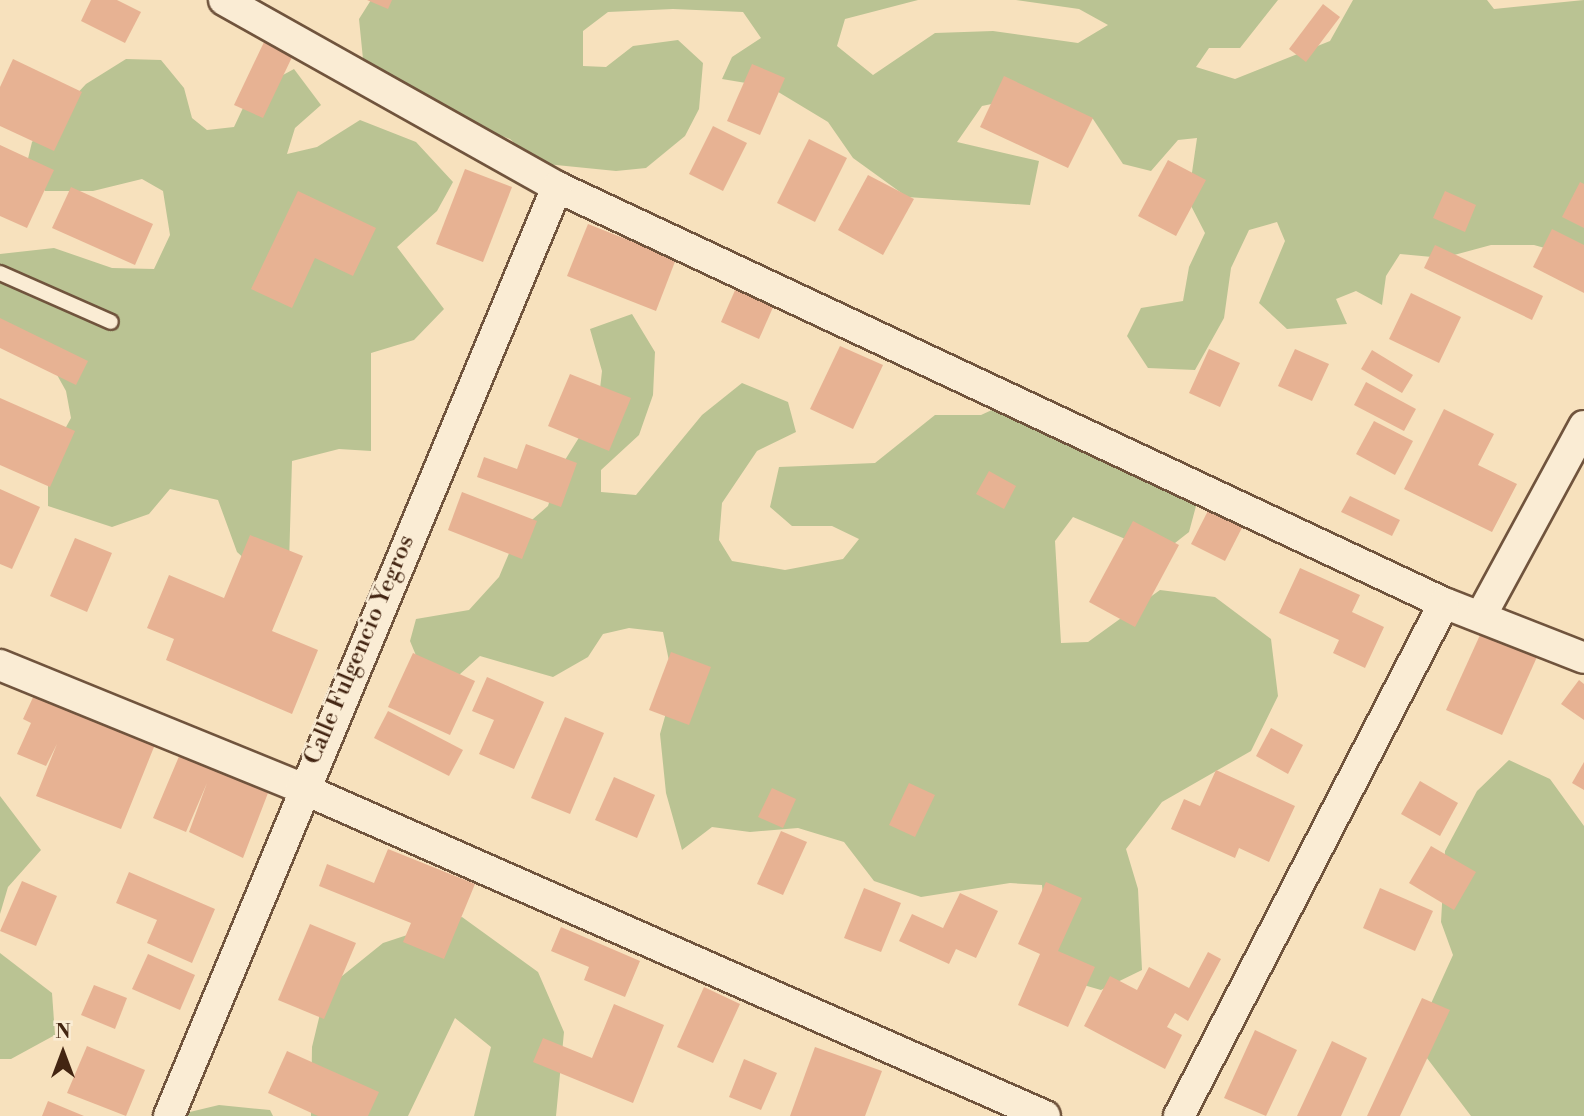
<!DOCTYPE html>
<html>
<head>
<meta charset="utf-8">
<style>
	body { margin:0 }
	#map { position:relative; width:1584px; height:1116px; overflow:hidden; background:#f7e1bd; font-family:"Libre Bodoni",serif }
	div>[style] { position:absolute }
	.green>* { inset:0; background:#bac393 }
	.building>* { inset:0; background:#e7b293 }
	.roads { filter:drop-shadow(2px 0 #70543d) drop-shadow(-2px 0 #70543d) drop-shadow(0 2px #70543d) drop-shadow(0 -2px #70543d) }
	.service>* { height:14px; margin:-7px; padding:0 7px; transform-origin:7px; border-radius:7px; background:#faecd4 }
	.minor>* { height:30px; margin:-15px; padding:0 15px; transform-origin:15px; border-radius:15px; background:#faecd4 }
	span { translate:-50% -50%; white-space:nowrap; text-align:center; line-height:1.15; -webkit-text-stroke:5px #faecd4; paint-order:stroke }
	.street-label { font-size:24px; color:#432512 }
	.north { position:absolute; left:28px; top:1018px; width:70px; height:70px; -webkit-text-stroke:5px #faecd4; paint-order:stroke; rotate:0deg; font-size:19px; font-weight:700; line-height:28px; text-align:center; color:#432512 }
	.north::after { content:''; display:block; margin:auto; width:24px; height:32px; background:#432512; clip-path:polygon(50% 0,100% 100%,50% 72%,0 100%) }
</style>
</head>
<body>
<div id="map">
	<div class="green">
		<i style="clip-path:polygon(371px 0,918px 0,845px 19px,837px 46px,873px 75px,935px 33px,993px 31px,1078px 43px,1108px 25px,1079px 9px,1016px 0,1278px 0,1240px 48px,1209px 48px,1196px 67px,1235px 79px,1330px 41px,1353px 0,1487px 0,1494px 9px,1584px 0,1584px 259px,1534px 245px,1491px 245px,1443px 258px,1400px 254px,1386px 276px,1382px 305px,1356px 291px,1336px 299px,1347px 324px,1287px 329px,1259px 303px,1285px 241px,1277px 222px,1249px 230px,1231px 268px,1224px 318px,1195px 370px,1148px 368px,1127px 336px,1141px 308px,1183px 301px,1189px 267px,1205px 233px,1188px 200px,1197px 138px,1178px 140px,1151px 171px,1123px 164px,1093px 119px,1030px 96px,982px 106px,957px 142px,1039px 161px,1030px 205px,907px 197px,853px 158px,828px 122px,770px 87px,722px 79px,732px 57px,761px 38px,743px 12px,673px 9px,608px 12px,583px 31px,583px 66px,606px 67px,633px 46px,678px 40px,703px 63px,699px 109px,685px 136px,646px 168px,616px 171px,536px 163px,510px 139px,451px 117px,364px 69px,359px 19px)"></i>
		<i style="clip-path:polygon(126px 59px,161px 60px,184px 88px,192px 118px,207px 130px,234px 127px,250px 93px,294px 69px,321px 105px,295px 128px,287px 154px,317px 147px,360px 120px,416px 142px,453px 182px,437px 211px,397px 247px,444px 309px,414px 340px,371px 353px,371px 451px,339px 449px,292px 461px,289px 564px,267px 579px,237px 552px,218px 500px,170px 489px,149px 514px,112px 527px,48px 506px,48px 460px,71px 418px,66px 391px,51px 364px,0 334px,0 254px,54px 248px,112px 268px,154px 269px,170px 235px,163px 191px,142px 179px,93px 191px,45px 191px,26px 167px,32px 142px,86px 84px)"></i>
		<i style="clip-path:polygon(632px 314px,655px 352px,653px 395px,639px 435px,601px 470px,601px 492px,636px 495px,702px 415px,742px 383px,788px 402px,796px 432px,757px 451px,722px 503px,719px 540px,732px 561px,785px 570px,843px 559px,859px 539px,832px 526px,792px 526px,770px 507px,779px 467px,875px 463px,935px 415px,981px 415px,1018px 398px,1199px 495px,1189px 532px,1161px 554px,1073px 517px,1055px 541px,1061px 643px,1088px 642px,1160px 590px,1215px 597px,1271px 639px,1278px 696px,1251px 751px,1162px 802px,1126px 849px,1138px 889px,1142px 970px,1101px 990px,1066px 980px,1045px 925px,1042px 885px,1010px 883px,921px 897px,874px 881px,844px 842px,798px 828px,750px 832px,712px 827px,682px 850px,666px 793px,660px 734px,674px 685px,663px 632px,629px 628px,603px 634px,588px 657px,553px 677px,480px 656px,449px 684px,422px 670px,410px 641px,416px 619px,469px 610px,499px 577px,518px 532px,548px 506px,560px 468px,598px 407px,602px 371px,590px 329px)"></i>
		<i style="clip-path:polygon(1509px 760px,1550px 779px,1584px 826px,1584px 1116px,1471px 1116px,1414px 1041px,1453px 955px,1441px 922px,1445px 851px,1477px 791px)"></i>
		<i style="clip-path:polygon(0 796px,41px 850px,8px 887px,0 914px)"></i>
		<i style="clip-path:polygon(462px 917px,538px 972px,564px 1032px,556px 1116px,474px 1116px,491px 1047px,455px 1018px,408px 1116px,311px 1116px,312px 1047px,326px 989px,383px 943px)"></i>
		<i style="clip-path:polygon(0 953px,52px 993px,55px 1035px,11px 1059px,0 1059px)"></i>
		<i style="clip-path:polygon(219px 1105px,270px 1110px,273px 1116px,173px 1116px)"></i>
	</div>
	<div class="building">
		<i style="clip-path:polygon(91px 0,117px 0,141px 12px,125px 43px,81px 21px)"></i>
		<i style="clip-path:polygon(367px 0,392px 0,388px 9px)"></i>
		<i style="clip-path:polygon(1323px 4px,1340px 17px,1306px 62px,1289px 49px)"></i>
		<i style="clip-path:polygon(265px 40px,294px 53px,263px 118px,234px 105px)"></i>
		<i style="clip-path:polygon(13px 59px,82px 92px,54px 151px,0 126px,0 87px)"></i>
		<i style="clip-path:polygon(752px 64px,785px 78px,760px 135px,727px 121px)"></i>
		<i style="clip-path:polygon(1004px 76px,1093px 118px,1068px 168px,980px 127px)"></i>
		<i style="clip-path:polygon(713px 126px,747px 143px,723px 191px,689px 174px)"></i>
		<i style="clip-path:polygon(809px 139px,847px 158px,815px 222px,777px 203px)"></i>
		<i style="clip-path:polygon(0 145px,54px 170px,27px 228px,0 216px)"></i>
		<i style="clip-path:polygon(1168px 160px,1206px 180px,1176px 236px,1138px 216px)"></i>
		<i style="clip-path:polygon(465px 169px,512px 187px,483px 262px,436px 244px)"></i>
		<i style="clip-path:polygon(868px 175px,914px 199px,883px 255px,838px 230px)"></i>
		<i style="clip-path:polygon(1580px 182px,1584px 184px,1584px 228px,1562px 217px)"></i>
		<i style="clip-path:polygon(71px 187px,153px 224px,135px 265px,52px 228px)"></i>
		<i style="clip-path:polygon(298px 191px,376px 228px,353px 276px,315px 258px,292px 308px,251px 289px)"></i>
		<i style="clip-path:polygon(1445px 191px,1476px 205px,1465px 232px,1433px 218px)"></i>
		<i style="clip-path:polygon(588px 224px,676px 259px,656px 311px,567px 276px)"></i>
		<i style="clip-path:polygon(1552px 229px,1584px 245px,1584px 293px,1533px 267px)"></i>
		<i style="clip-path:polygon(1435px 245px,1543px 296px,1532px 320px,1424px 268px)"></i>
		<i style="clip-path:polygon(740px 279px,778px 296px,759px 339px,721px 322px)"></i>
		<i style="clip-path:polygon(1411px 293px,1461px 317px,1439px 363px,1389px 339px)"></i>
		<i style="clip-path:polygon(0 318px,88px 361px,76px 385px,0 348px)"></i>
		<i style="clip-path:polygon(840px 346px,883px 365px,853px 429px,810px 409px)"></i>
		<i style="clip-path:polygon(1209px 349px,1240px 363px,1220px 407px,1189px 393px)"></i>
		<i style="clip-path:polygon(1295px 349px,1329px 364px,1312px 401px,1278px 386px)"></i>
		<i style="clip-path:polygon(1372px 350px,1413px 375px,1402px 393px,1361px 369px)"></i>
		<i style="clip-path:polygon(570px 374px,631px 398px,609px 451px,548px 426px)"></i>
		<i style="clip-path:polygon(1366px 382px,1416px 409px,1404px 431px,1354px 405px)"></i>
		<i style="clip-path:polygon(0 398px,75px 431px,50px 487px,0 465px)"></i>
		<i style="clip-path:polygon(1444px 409px,1494px 434px,1478px 465px,1517px 484px,1492px 532px,1404px 489px)"></i>
		<i style="clip-path:polygon(1374px 421px,1413px 441px,1395px 475px,1356px 454px)"></i>
		<i style="clip-path:polygon(526px 444px,577px 463px,561px 507px,477px 477px,484px 457px,517px 469px)"></i>
		<i style="clip-path:polygon(989px 471px,1016px 486px,1004px 509px,976px 494px)"></i>
		<i style="clip-path:polygon(0 489px,40px 507px,12px 569px,0 564px)"></i>
		<i style="clip-path:polygon(462px 492px,537px 521px,522px 559px,448px 530px)"></i>
		<i style="clip-path:polygon(1350px 496px,1400px 520px,1392px 536px,1341px 512px)"></i>
		<i style="clip-path:polygon(1213px 501px,1247px 518px,1225px 561px,1191px 544px)"></i>
		<i style="clip-path:polygon(1133px 521px,1179px 545px,1135px 627px,1089px 602px)"></i>
		<i style="clip-path:polygon(250px 535px,303px 556px,272px 631px,318px 650px,292px 714px,166px 660px,174px 639px,147px 628px,169px 575px,224px 598px)"></i>
		<i style="clip-path:polygon(75px 538px,112px 553px,87px 612px,50px 596px)"></i>
		<i style="clip-path:polygon(1300px 568px,1360px 595px,1352px 612px,1384px 627px,1365px 668px,1333px 653px,1339px 640px,1279px 613px)"></i>
		<i style="clip-path:polygon(1485px 624px,1541px 648px,1502px 735px,1446px 710px)"></i>
		<i style="clip-path:polygon(671px 652px,711px 667px,689px 725px,649px 710px)"></i>
		<i style="clip-path:polygon(413px 653px,475px 681px,450px 735px,388px 707px)"></i>
		<i style="clip-path:polygon(487px 677px,544px 702px,514px 769px,479px 754px,494px 720px,472px 711px)"></i>
		<i style="clip-path:polygon(1579px 680px,1584px 684px,1584px 720px,1561px 704px)"></i>
		<i style="clip-path:polygon(35px 693px,156px 742px,121px 829px,36px 796px,57px 744px,46px 766px,17px 754px,31px 723px,23px 719px)"></i>
		<i style="clip-path:polygon(388px 711px,463px 750px,449px 776px,374px 738px)"></i>
		<i style="clip-path:polygon(565px 717px,604px 733px,570px 814px,531px 798px)"></i>
		<i style="clip-path:polygon(1271px 728px,1303px 745px,1288px 774px,1256px 756px)"></i>
		<i style="clip-path:polygon(180px 754px,268px 793px,243px 858px,189px 832px,207px 783px,186px 832px,153px 818px)"></i>
		<i style="clip-path:polygon(1584px 762px,1584px 790px,1572px 783px)"></i>
		<i style="clip-path:polygon(1216px 770px,1295px 806px,1269px 862px,1239px 848px,1235px 858px,1171px 829px,1184px 799px,1200px 806px)"></i>
		<i style="clip-path:polygon(614px 777px,655px 795px,637px 838px,595px 820px)"></i>
		<i style="clip-path:polygon(1420px 781px,1458px 803px,1440px 836px,1401px 814px)"></i>
		<i style="clip-path:polygon(909px 783px,935px 795px,915px 837px,889px 825px)"></i>
		<i style="clip-path:polygon(772px 788px,796px 799px,783px 828px,758px 817px)"></i>
		<i style="clip-path:polygon(781px 831px,807px 842px,783px 895px,757px 884px)"></i>
		<i style="clip-path:polygon(1431px 846px,1476px 872px,1454px 910px,1409px 883px)"></i>
		<i style="clip-path:polygon(388px 849px,475px 884px,444px 959px,403px 942px,411px 923px,319px 886px,327px 864px,374px 883px)"></i>
		<i style="clip-path:polygon(129px 872px,215px 909px,192px 963px,147px 943px,157px 920px,116px 903px)"></i>
		<i style="clip-path:polygon(22px 881px,57px 896px,36px 946px,0 931px)"></i>
		<i style="clip-path:polygon(1046px 882px,1082px 898px,1058px 951px,1095px 967px,1068px 1027px,1018px 1005px,1040px 954px,1018px 944px)"></i>
		<i style="clip-path:polygon(864px 888px,901px 903px,881px 952px,844px 938px)"></i>
		<i style="clip-path:polygon(1380px 888px,1433px 911px,1415px 951px,1363px 928px)"></i>
		<i style="clip-path:polygon(960px 893px,998px 911px,976px 958px,956px 949px,949px 964px,899px 941px,912px 914px,943px 928px)"></i>
		<i style="clip-path:polygon(310px 924px,356px 943px,324px 1019px,278px 1000px)"></i>
		<i style="clip-path:polygon(561px 927px,640px 961px,625px 997px,584px 980px,589px 967px,551px 951px)"></i>
		<i style="clip-path:polygon(1208px 952px,1221px 959px,1188px 1021px,1175px 1013px,1167px 1027px,1182px 1035px,1165px 1069px,1084px 1026px,1110px 976px,1137px 990px,1149px 967px,1189px 988px)"></i>
		<i style="clip-path:polygon(148px 954px,195px 975px,180px 1010px,132px 989px)"></i>
		<i style="clip-path:polygon(94px 985px,127px 998px,115px 1029px,81px 1015px)"></i>
		<i style="clip-path:polygon(704px 987px,740px 1004px,713px 1063px,677px 1047px)"></i>
		<i style="clip-path:polygon(1422px 998px,1450px 1010px,1400px 1116px,1367px 1116px)"></i>
		<i style="clip-path:polygon(614px 1004px,664px 1025px,633px 1103px,533px 1062px,543px 1038px,592px 1058px)"></i>
		<i style="clip-path:polygon(1255px 1030px,1297px 1050px,1266px 1116px,1224px 1098px)"></i>
		<i style="clip-path:polygon(1332px 1041px,1367px 1058px,1341px 1116px,1297px 1116px)"></i>
		<i style="clip-path:polygon(87px 1046px,145px 1070px,126px 1116px,67px 1093px)"></i>
		<i style="clip-path:polygon(815px 1047px,882px 1071px,865px 1116px,790px 1116px)"></i>
		<i style="clip-path:polygon(287px 1051px,379px 1092px,368px 1116px,318px 1116px,268px 1093px)"></i>
		<i style="clip-path:polygon(744px 1059px,777px 1073px,761px 1110px,729px 1097px)"></i>
		<i style="clip-path:polygon(48px 1101px,84px 1116px,42px 1116px)"></i>
	</div>
	<div class="roads">
		<div class="service">
			<i style="left:0;top:273px;width:121px;rotate:23.8deg"></i>
		</div>
		<div class="minor">
			<i style="left:224px;top:0;width:382px;rotate:29.3deg"></i>
			<i style="left:557px;top:187px;width:980px;rotate:25.13deg"></i>
			<i style="left:1444px;top:603px;width:150px;rotate:21.4deg"></i>
			<i style="left:1482px;top:614px;width:214px;rotate:-61.5deg"></i>
			<i style="left:0;top:665px;width:325px;rotate:22.2deg"></i>
			<i style="left:301px;top:788px;width:813px;rotate:23.79deg"></i>
			<i style="left:169px;top:1116px;width:1007px;rotate:-67.33deg"></i>
			<i style="left:1179px;top:1116px;width:577px;rotate:-62.68deg"></i>
		</div>
	</div>
	<div class="street-label">
		<span style="left:360px;top:650px;rotate:-67deg">Calle Fulgencio Yegros</span>
	</div>
	<div class="north">N</div>
</div>
</body>
</html>
